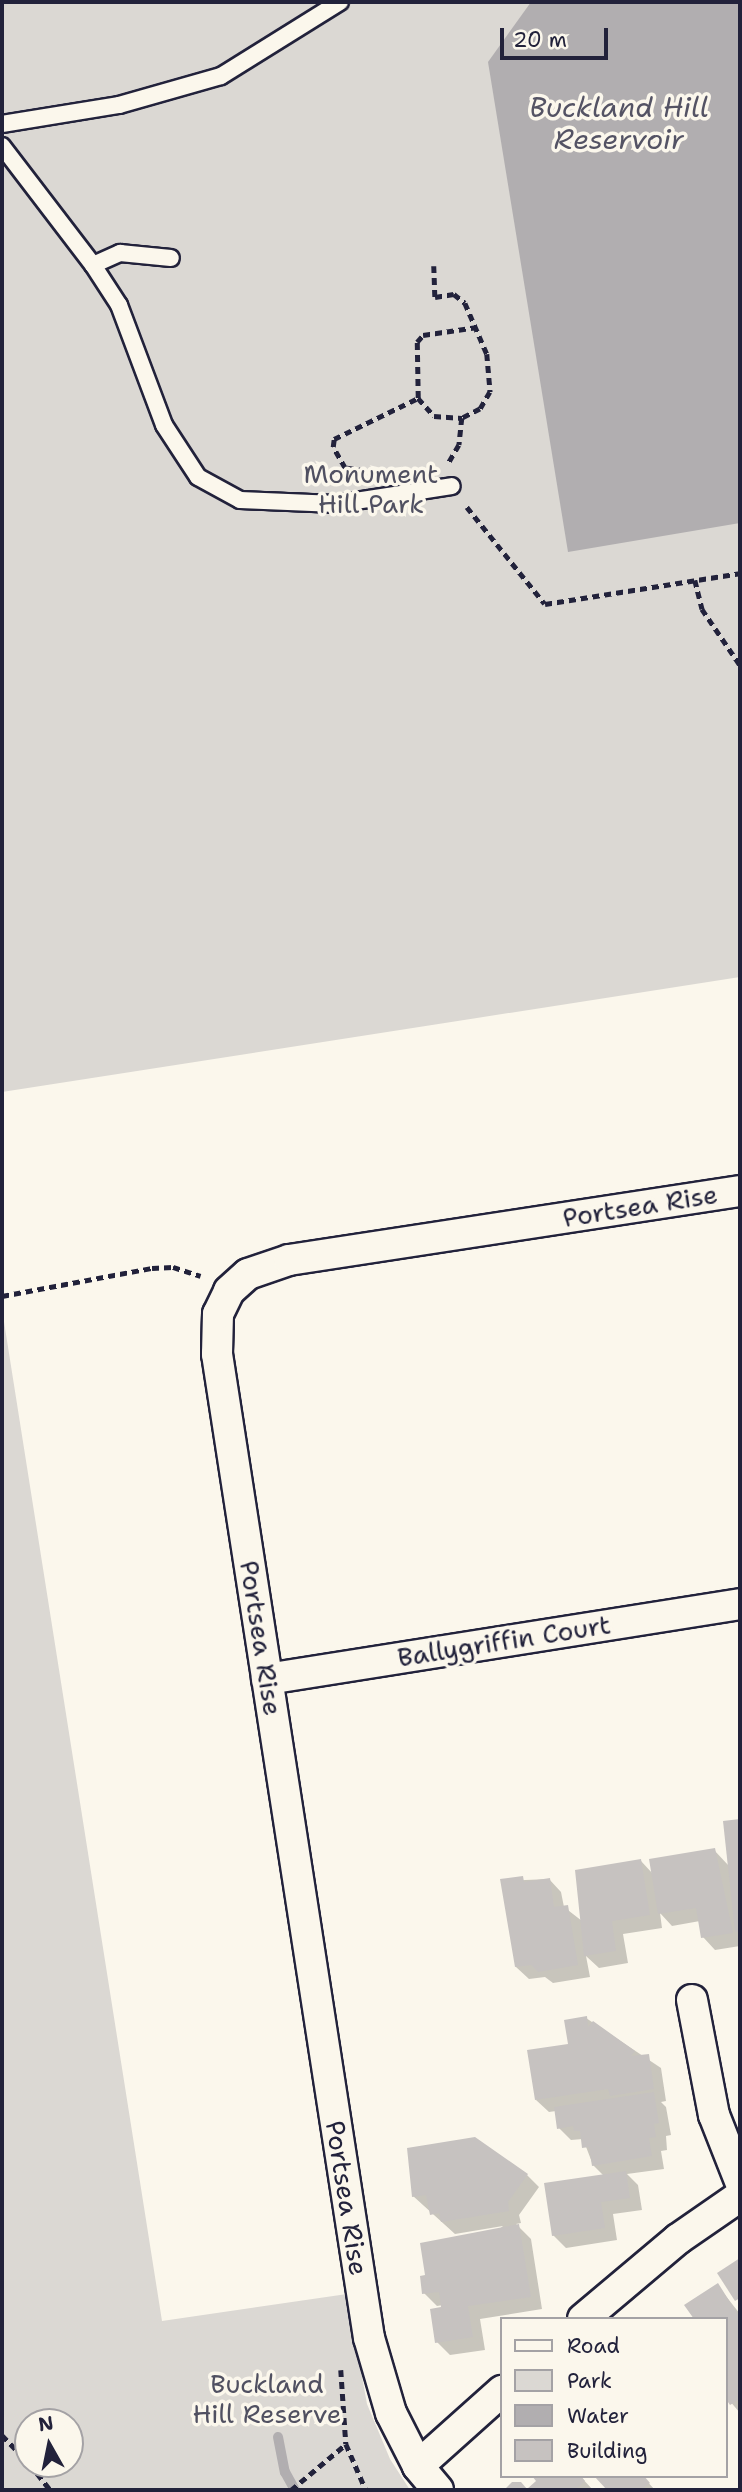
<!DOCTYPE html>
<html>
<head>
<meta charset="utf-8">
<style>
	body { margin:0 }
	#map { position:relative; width:742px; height:2492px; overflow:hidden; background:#fbf7ec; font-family:"Shantell Sans",sans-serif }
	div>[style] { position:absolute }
	.green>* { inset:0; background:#dbd8d3 }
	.water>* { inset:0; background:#b1aeb0 }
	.shadow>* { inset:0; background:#0003 }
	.stream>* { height:10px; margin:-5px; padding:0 5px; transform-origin:5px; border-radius:5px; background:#b1aeb0 }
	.building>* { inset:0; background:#c6c2c0 }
	.path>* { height:4.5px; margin-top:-2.25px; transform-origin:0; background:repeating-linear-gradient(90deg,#22223b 0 7px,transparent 0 12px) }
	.roads { filter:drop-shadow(2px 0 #22223b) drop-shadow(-2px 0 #22223b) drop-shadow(0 2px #22223b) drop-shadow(0 -2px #22223b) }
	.service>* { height:16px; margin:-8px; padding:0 8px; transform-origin:8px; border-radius:8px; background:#fbf7ec }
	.minor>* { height:30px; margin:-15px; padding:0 15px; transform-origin:15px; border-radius:15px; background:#fbf7ec }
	span { translate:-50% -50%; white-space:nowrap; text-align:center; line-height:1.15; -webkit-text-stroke:7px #fbf7ec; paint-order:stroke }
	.park-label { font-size:26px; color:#505061 }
	.street-label { font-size:26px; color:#22223b }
	.water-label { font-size:28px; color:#545364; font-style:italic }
	.frame { position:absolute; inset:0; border:4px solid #22223b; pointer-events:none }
	.legend { position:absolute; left:500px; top:2317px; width:228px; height:161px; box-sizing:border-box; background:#fbf7ec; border:2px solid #a4a2a5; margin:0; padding:9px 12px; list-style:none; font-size:21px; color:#22223b }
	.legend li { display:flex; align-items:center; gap:14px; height:35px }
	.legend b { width:35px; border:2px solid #a4a2a5 }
	.north { position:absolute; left:14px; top:2408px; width:70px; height:70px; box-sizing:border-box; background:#fbf7ec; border:2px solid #a4a2a5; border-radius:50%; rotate:351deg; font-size:19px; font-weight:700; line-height:28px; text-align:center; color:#22223b }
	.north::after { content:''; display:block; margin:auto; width:24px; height:32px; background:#22223b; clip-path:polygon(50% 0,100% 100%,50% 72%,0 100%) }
	.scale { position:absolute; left:500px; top:28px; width:108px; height:32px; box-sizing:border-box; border:4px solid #22223b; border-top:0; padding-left:9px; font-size:21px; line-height:24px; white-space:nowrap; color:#22223b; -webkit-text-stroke:5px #fbf7ec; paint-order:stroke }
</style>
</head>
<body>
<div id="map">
	<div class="green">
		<i style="clip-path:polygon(2px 2px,740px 2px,740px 977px,2px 1092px)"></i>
		<i style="clip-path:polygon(evenodd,2px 1309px,162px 2321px,347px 2294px,367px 2404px,390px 2459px,410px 2490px,2px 2490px,2px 1309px,28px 2422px,70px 2422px,70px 2464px,28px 2464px,28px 2422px)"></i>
	</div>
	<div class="water">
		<i style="clip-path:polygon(531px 2px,740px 2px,740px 523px,568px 552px,488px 62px)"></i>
	</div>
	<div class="shadow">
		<i style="clip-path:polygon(740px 1820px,740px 1946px,715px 1950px,703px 1937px,700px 1921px,672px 1926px,660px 1913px,662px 1928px,623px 1934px,628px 1963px,599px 1968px,586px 1956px,590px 1977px,553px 1983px,545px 1977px,529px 1979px,516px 1967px,502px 1881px,549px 1879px,561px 1892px,564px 1907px,582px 1921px,641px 1861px,653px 1874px,714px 1850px,729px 1866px,725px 1823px)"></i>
		<i style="clip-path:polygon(586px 2018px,661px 2068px,666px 2101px,661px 2102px,666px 2107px,671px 2135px,666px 2136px,667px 2150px,661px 2151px,664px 2169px,627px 2174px,638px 2185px,642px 2210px,613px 2214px,617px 2240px,566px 2248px,553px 2235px,604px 2176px,593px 2165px,583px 2139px,571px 2140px,559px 2128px,556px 2111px,549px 2112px,536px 2100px)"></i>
		<i style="clip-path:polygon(527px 2175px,539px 2187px,519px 2215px,521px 2223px,516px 2224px,531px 2239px,542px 2309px,480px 2319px,485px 2350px,450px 2355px,437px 2342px,443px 2305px,437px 2306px,424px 2293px,503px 2226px,455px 2234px,413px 2196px)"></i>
		<i style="clip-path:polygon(718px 2286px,740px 2314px,740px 2413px,729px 2400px,726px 2319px,693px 2319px)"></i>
		<i style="clip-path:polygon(580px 2476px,593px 2490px,528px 2490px,539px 2481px)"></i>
		<i style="clip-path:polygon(597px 2476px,648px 2476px,645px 2479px,655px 2490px,609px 2490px)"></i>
	</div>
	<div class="stream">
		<i style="left:278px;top:2437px;width:36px;rotate:79deg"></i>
		<i style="left:285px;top:2472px;width:21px;rotate:61deg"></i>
	</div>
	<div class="building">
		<i style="clip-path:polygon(740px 1819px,740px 1931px,735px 1932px,723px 1821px)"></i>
		<i style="clip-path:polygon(715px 1848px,733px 1933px,701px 1938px,696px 1908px,658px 1914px,649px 1859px)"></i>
		<i style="clip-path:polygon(641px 1859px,650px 1915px,612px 1921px,616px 1951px,584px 1956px,575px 1870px)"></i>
		<i style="clip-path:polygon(523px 1876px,524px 1882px,550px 1878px,554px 1907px,568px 1905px,578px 1965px,538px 1972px,531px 1965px,515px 1967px,500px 1879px)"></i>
		<i style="clip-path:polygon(587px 2016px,588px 2027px,593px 2021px,635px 2051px,631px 2056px,649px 2054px,654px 2089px,610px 2096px,608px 2089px,535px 2100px,527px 2050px,568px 2044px,564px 2020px)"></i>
		<i style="clip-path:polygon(654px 2092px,659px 2123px,654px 2124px,656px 2137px,649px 2138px,652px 2156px,592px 2166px,589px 2147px,582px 2148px,580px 2131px,574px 2131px,573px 2126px,557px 2129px,554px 2107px)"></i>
		<i style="clip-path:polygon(475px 2137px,528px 2174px,508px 2202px,509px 2211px,441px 2222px,439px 2213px,430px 2215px,426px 2195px,412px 2197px,407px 2148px)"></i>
		<i style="clip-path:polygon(626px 2171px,630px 2198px,601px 2202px,605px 2228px,552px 2236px,544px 2183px)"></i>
		<i style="clip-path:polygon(519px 2224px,531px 2297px,468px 2306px,473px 2337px,435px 2343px,430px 2309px,441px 2307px,439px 2292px,422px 2294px,420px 2276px,425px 2275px,420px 2243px)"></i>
		<i style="clip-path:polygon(740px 2258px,740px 2298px,735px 2301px,717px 2273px)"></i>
		<i style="clip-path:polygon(718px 2283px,740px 2318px,740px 2399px,730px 2405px,726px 2399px,726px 2319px,694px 2319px,684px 2305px)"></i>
		<i style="clip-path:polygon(532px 2476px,581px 2476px,585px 2481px,575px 2490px,504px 2490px,512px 2482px,521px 2482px,527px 2489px,536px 2481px)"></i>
		<i style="clip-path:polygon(594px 2476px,644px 2476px,650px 2483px,641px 2490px,607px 2490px)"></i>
	</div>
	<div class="path">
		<i style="left:434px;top:266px;width:31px;rotate:88deg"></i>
		<i style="left:435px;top:297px;width:19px;rotate:-9deg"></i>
		<i style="left:454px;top:294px;width:14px;rotate:39deg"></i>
		<i style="left:465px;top:303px;width:56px;rotate:66.7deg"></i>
		<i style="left:487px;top:354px;width:38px;rotate:85deg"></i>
		<i style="left:490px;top:392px;width:20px;rotate:120deg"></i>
		<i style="left:480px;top:409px;width:20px;rotate:153deg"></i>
		<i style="left:462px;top:418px;width:27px;rotate:96deg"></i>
		<i style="left:459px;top:445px;width:20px;rotate:120deg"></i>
		<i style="left:418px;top:398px;width:24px;rotate:48deg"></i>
		<i style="left:434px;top:416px;width:28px;rotate:4deg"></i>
		<i style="left:365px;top:471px;width:20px;rotate:-171deg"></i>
		<i style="left:345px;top:468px;width:24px;rotate:-120deg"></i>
		<i style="left:333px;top:447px;width:8px;rotate:-83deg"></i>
		<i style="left:334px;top:439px;width:93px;rotate:-26deg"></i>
		<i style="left:418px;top:398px;width:56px;rotate:-91deg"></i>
		<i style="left:417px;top:342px;width:9px;rotate:-49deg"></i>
		<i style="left:423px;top:335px;width:55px;rotate:-8.4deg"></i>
		<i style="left:467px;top:507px;width:124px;rotate:51.2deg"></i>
		<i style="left:545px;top:604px;width:197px;rotate:-9deg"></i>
		<i style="left:695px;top:580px;width:30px;rotate:76deg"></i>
		<i style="left:702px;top:609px;width:68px;rotate:55.8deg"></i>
		<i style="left:2px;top:1296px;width:153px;rotate:-10.6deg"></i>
		<i style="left:152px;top:1268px;width:21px;rotate:-3deg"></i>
		<i style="left:173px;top:1267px;width:29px;rotate:18deg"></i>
		<i style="left:341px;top:2370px;width:74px;rotate:86.1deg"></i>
		<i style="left:346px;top:2444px;width:50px;rotate:66.5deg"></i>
		<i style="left:2px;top:2435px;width:37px;rotate:46deg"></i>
		<i style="left:30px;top:2464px;width:33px;rotate:52deg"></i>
		<i style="left:291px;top:2490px;width:72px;rotate:-39.9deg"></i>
	</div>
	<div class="roads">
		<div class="service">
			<i style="left:2px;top:124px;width:119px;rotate:-9.2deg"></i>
			<i style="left:119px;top:105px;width:106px;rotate:-15.9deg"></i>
			<i style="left:221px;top:76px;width:140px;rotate:-31.9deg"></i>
			<i style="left:2px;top:146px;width:150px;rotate:52.6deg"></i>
			<i style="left:93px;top:265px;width:30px;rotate:-24deg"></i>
			<i style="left:120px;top:253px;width:51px;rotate:5.6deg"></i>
			<i style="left:93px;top:265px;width:48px;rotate:57deg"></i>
			<i style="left:119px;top:305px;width:128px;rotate:69.4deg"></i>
			<i style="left:164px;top:425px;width:62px;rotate:56.8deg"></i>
			<i style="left:198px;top:477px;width:48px;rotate:28.7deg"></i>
			<i style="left:240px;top:500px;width:96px;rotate:2.4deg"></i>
			<i style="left:336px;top:504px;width:117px;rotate:-8.8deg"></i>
		</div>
		<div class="minor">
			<i style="left:267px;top:1679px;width:479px;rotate:-9deg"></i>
			<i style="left:692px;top:2000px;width:117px;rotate:79.2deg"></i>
			<i style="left:714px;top:2115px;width:71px;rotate:68.5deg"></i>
			<i style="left:583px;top:2319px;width:124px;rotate:-40.1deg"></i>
			<i style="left:678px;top:2239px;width:75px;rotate:-34.7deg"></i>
			<i style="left:418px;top:2466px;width:113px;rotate:-41.8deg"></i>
			<i style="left:438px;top:2490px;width:31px;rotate:-130deg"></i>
			<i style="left:418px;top:2466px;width:59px;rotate:-117deg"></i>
			<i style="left:391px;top:2413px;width:78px;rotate:-106.3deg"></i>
			<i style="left:369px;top:2338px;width:996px;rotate:-98.78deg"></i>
			<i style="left:217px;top:1354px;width:40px;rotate:-88.6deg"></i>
			<i style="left:218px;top:1314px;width:25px;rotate:-64deg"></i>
			<i style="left:229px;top:1291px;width:25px;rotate:-42deg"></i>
			<i style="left:248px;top:1274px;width:43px;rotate:-18.9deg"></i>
			<i style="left:289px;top:1260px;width:456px;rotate:-8.7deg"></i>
		</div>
	</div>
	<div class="park-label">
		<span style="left:371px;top:489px">Monument<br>Hill Park</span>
		<span style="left:267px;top:2399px">Buckland<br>Hill Reserve</span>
	</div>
	<div class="street-label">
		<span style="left:640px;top:1206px;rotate:-9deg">Portsea Rise</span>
		<span style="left:261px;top:1638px;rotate:81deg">Portsea Rise</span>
		<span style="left:504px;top:1641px;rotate:-9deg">Ballygriffin Court</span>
		<span style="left:347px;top:2198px;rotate:81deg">Portsea Rise</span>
	</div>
	<div class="water-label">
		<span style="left:619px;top:123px">Buckland Hill<br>Reservoir</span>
	</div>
	<div class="frame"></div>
	<ul class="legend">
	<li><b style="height:9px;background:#fbf7ec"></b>Road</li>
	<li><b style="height:19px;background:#dbd8d3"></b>Park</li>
	<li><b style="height:19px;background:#b1aeb0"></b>Water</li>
	<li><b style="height:19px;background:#c6c2c0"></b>Building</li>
	</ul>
	<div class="north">N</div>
	<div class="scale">20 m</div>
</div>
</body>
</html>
